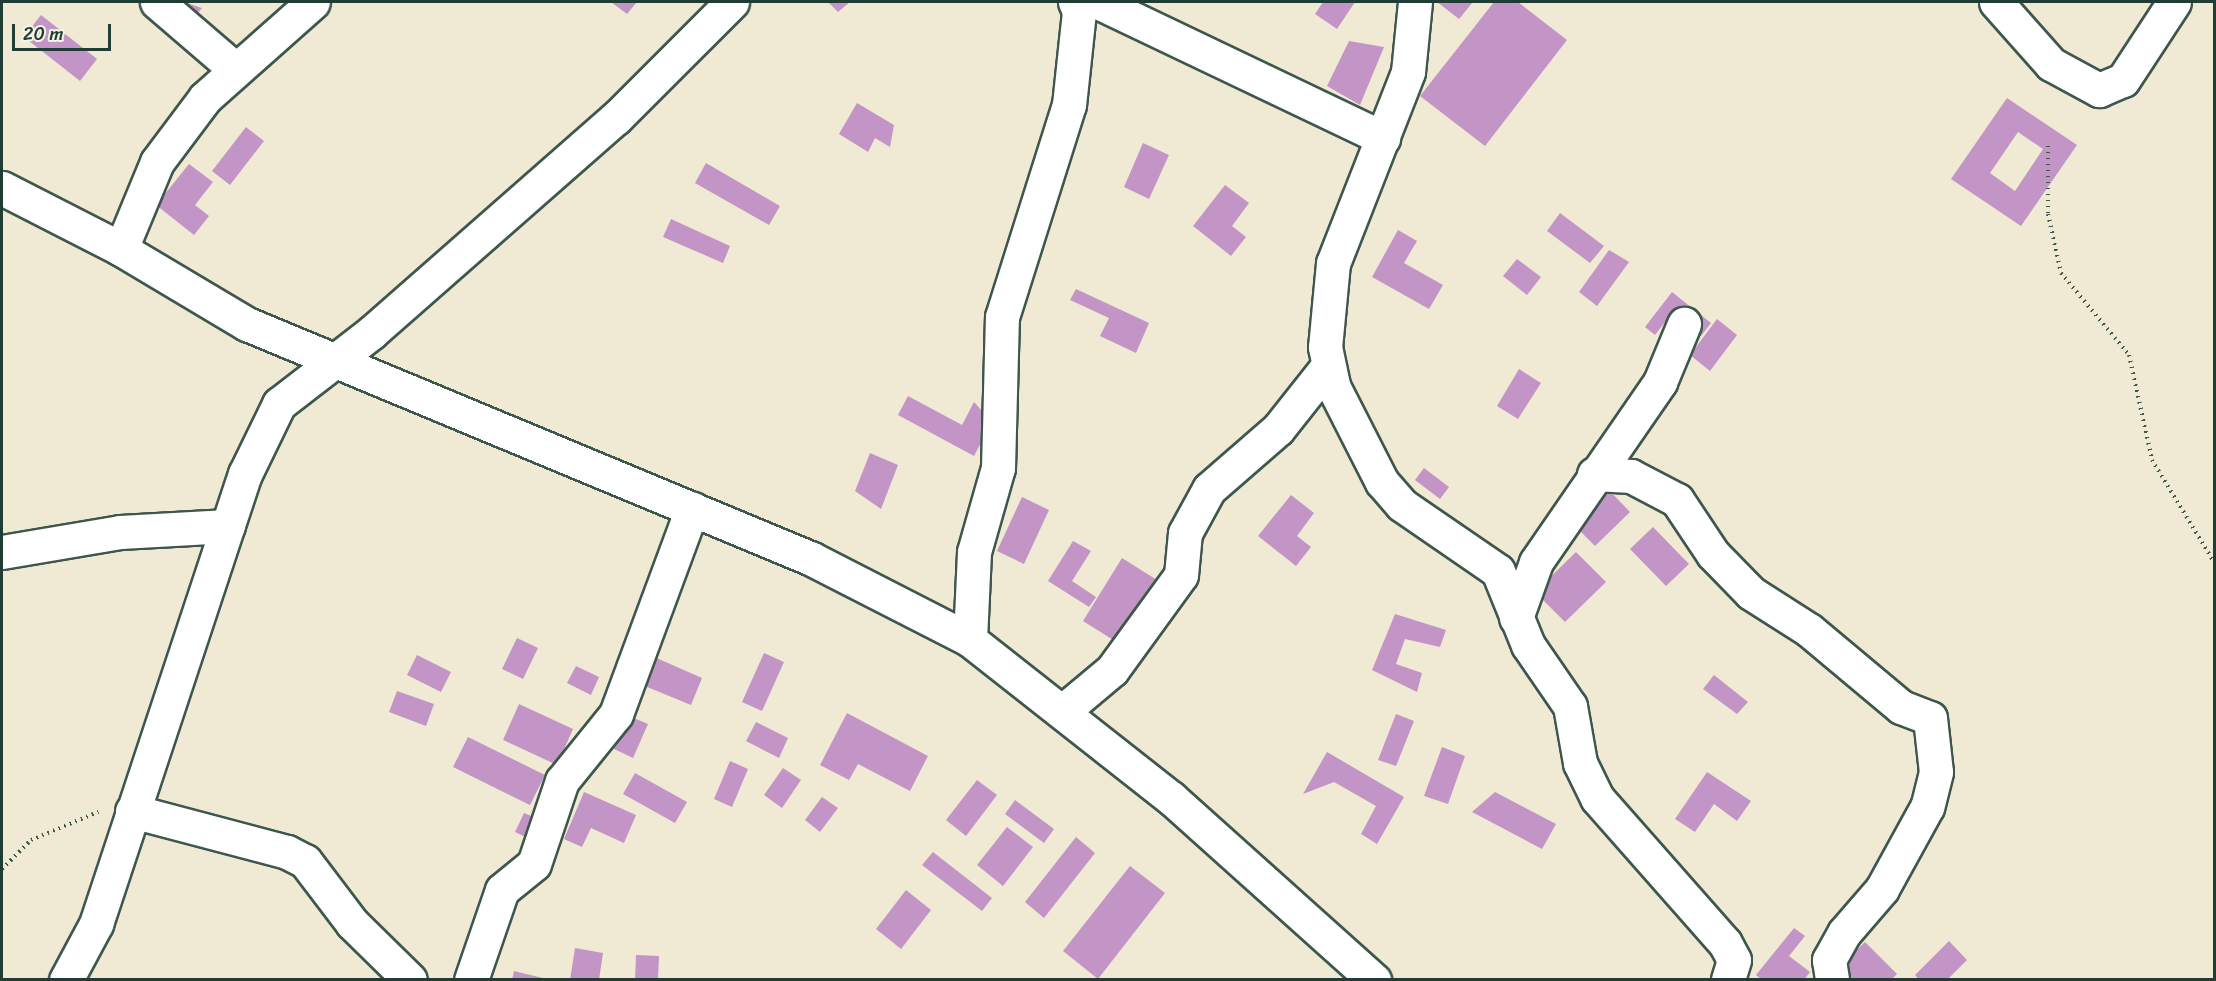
<!DOCTYPE html>
<html>
<head>
<meta charset="utf-8">
<style>
	body { margin:0 }
	#map { position:relative; width:2216px; height:981px; overflow:hidden; background:#f0ead4; font-family:Sriracha,sans-serif }
	div>[style] { position:absolute }
	.building>* { inset:0; background:#c295c6 }
	.path>* { height:4px; margin-top:-2px; transform-origin:0; background:repeating-linear-gradient(90deg,#3e574c 0 1.5px,transparent 0 6px) }
	.roads { filter:drop-shadow(2px 0 #3e574c) drop-shadow(-2px 0 #3e574c) drop-shadow(0 2px #3e574c) drop-shadow(0 -2px #3e574c) }
	.street>* { height:33px; margin:-16.5px; padding:0 16.5px; transform-origin:16.5px; border-radius:16.5px; background:#fff }
	.secondary>* { height:33px; margin:-16.5px; padding:0 16.5px; transform-origin:16.5px; border-radius:16.5px; background:#fff }
	span { translate:-50% -50%; white-space:nowrap; text-align:center; line-height:1.15; -webkit-text-stroke:4.5px #f7f3e8; paint-order:stroke }
	.frame { position:absolute; inset:0; border:3px solid #1f3d34; pointer-events:none }
	.scale { position:absolute; left:12px; top:24px; width:99px; height:27px; box-sizing:border-box; border:3px solid #1f3d34; border-top:0; padding-left:8px; font-size:18px; line-height:21px; white-space:nowrap; color:#1f3d34; -webkit-text-stroke:4px #f7f3e8; paint-order:stroke }
</style>
</head>
<body>
<div id="map">
	<div class="building">
		<i style="clip-path:polygon(184px 2px,202px 8px,187px 26px,174px 14px)"></i>
		<i style="clip-path:polygon(611px 2px,637px 2px,627px 14px)"></i>
		<i style="clip-path:polygon(828px 2px,850px 2px,838px 12px)"></i>
		<i style="clip-path:polygon(1323px 2px,1355px 2px,1337px 29px,1315px 14px)"></i>
		<i style="clip-path:polygon(1437px 2px,1473px 2px,1459px 19px)"></i>
		<i style="clip-path:polygon(1494px 2px,1518px 2px,1567px 40px,1485px 146px,1420px 96px)"></i>
		<i style="clip-path:polygon(41px 15px,97px 59px,80px 81px,24px 37px)"></i>
		<i style="clip-path:polygon(1349px 41px,1384px 47px,1360px 105px,1327px 86px)"></i>
		<i style="clip-path:polygon(evenodd,2007px 98px,2077px 145px,2021px 226px,1951px 179px,2007px 98px,2018px 132px,2043px 149px,2015px 191px,1990px 173px,2018px 132px)"></i>
		<i style="clip-path:polygon(857px 103px,894px 125px,890px 147px,875px 138px,868px 152px,839px 134px)"></i>
		<i style="clip-path:polygon(246px 127px,264px 141px,230px 185px,212px 171px)"></i>
		<i style="clip-path:polygon(1143px 143px,1169px 155px,1149px 199px,1124px 187px)"></i>
		<i style="clip-path:polygon(706px 163px,780px 206px,769px 225px,695px 183px)"></i>
		<i style="clip-path:polygon(189px 164px,213px 182px,195px 205px,209px 216px,194px 235px,156px 205px)"></i>
		<i style="clip-path:polygon(1225px 185px,1249px 203px,1232px 226px,1246px 237px,1231px 256px,1193px 226px)"></i>
		<i style="clip-path:polygon(1560px 213px,1604px 246px,1590px 263px,1547px 231px)"></i>
		<i style="clip-path:polygon(671px 219px,730px 246px,723px 263px,663px 237px)"></i>
		<i style="clip-path:polygon(1398px 230px,1417px 241px,1404px 263px,1443px 285px,1429px 309px,1372px 277px)"></i>
		<i style="clip-path:polygon(1609px 250px,1629px 262px,1597px 306px,1579px 292px)"></i>
		<i style="clip-path:polygon(1517px 259px,1541px 277px,1527px 295px,1503px 276px)"></i>
		<i style="clip-path:polygon(1076px 289px,1149px 323px,1136px 353px,1100px 336px,1109px 318px,1070px 300px)"></i>
		<i style="clip-path:polygon(1672px 292px,1711px 323px,1701px 336px,1672px 313px,1655px 335px,1645px 327px)"></i>
		<i style="clip-path:polygon(1717px 319px,1737px 335px,1710px 371px,1690px 355px)"></i>
		<i style="clip-path:polygon(1519px 369px,1541px 383px,1518px 419px,1497px 406px)"></i>
		<i style="clip-path:polygon(908px 396px,962px 425px,974px 402px,992px 422px,974px 456px,898px 415px)"></i>
		<i style="clip-path:polygon(870px 453px,898px 465px,881px 509px,855px 491px)"></i>
		<i style="clip-path:polygon(1424px 468px,1449px 487px,1440px 499px,1415px 480px)"></i>
		<i style="clip-path:polygon(1607px 488px,1630px 512px,1595px 546px,1571px 522px)"></i>
		<i style="clip-path:polygon(1291px 495px,1314px 513px,1297px 536px,1311px 547px,1296px 566px,1258px 536px)"></i>
		<i style="clip-path:polygon(1022px 497px,1049px 510px,1024px 564px,997px 551px)"></i>
		<i style="clip-path:polygon(1653px 527px,1689px 564px,1666px 586px,1630px 549px)"></i>
		<i style="clip-path:polygon(1073px 541px,1091px 551px,1072px 581px,1096px 597px,1089px 607px,1048px 581px)"></i>
		<i style="clip-path:polygon(1576px 552px,1606px 582px,1565px 622px,1535px 592px)"></i>
		<i style="clip-path:polygon(1122px 558px,1157px 580px,1118px 643px,1083px 621px)"></i>
		<i style="clip-path:polygon(1395px 614px,1446px 630px,1440px 647px,1405px 639px,1396px 664px,1422px 673px,1417px 692px,1372px 670px)"></i>
		<i style="clip-path:polygon(517px 638px,538px 648px,523px 679px,502px 669px)"></i>
		<i style="clip-path:polygon(764px 653px,784px 662px,762px 711px,742px 702px)"></i>
		<i style="clip-path:polygon(417px 655px,451px 672px,441px 692px,407px 675px)"></i>
		<i style="clip-path:polygon(652px 656px,702px 678px,691px 705px,640px 684px)"></i>
		<i style="clip-path:polygon(576px 666px,599px 677px,591px 695px,567px 683px)"></i>
		<i style="clip-path:polygon(1714px 675px,1748px 702px,1737px 714px,1703px 689px)"></i>
		<i style="clip-path:polygon(397px 691px,434px 704px,426px 726px,389px 712px)"></i>
		<i style="clip-path:polygon(519px 704px,573px 729px,557px 765px,503px 740px)"></i>
		<i style="clip-path:polygon(847px 713px,928px 756px,910px 791px,858px 764px,849px 780px,820px 765px)"></i>
		<i style="clip-path:polygon(1396px 714px,1414px 721px,1396px 766px,1378px 760px)"></i>
		<i style="clip-path:polygon(629px 716px,648px 724px,633px 758px,614px 749px)"></i>
		<i style="clip-path:polygon(756px 722px,788px 738px,779px 758px,746px 741px)"></i>
		<i style="clip-path:polygon(468px 737px,545px 775px,530px 805px,453px 767px)"></i>
		<i style="clip-path:polygon(1442px 747px,1465px 756px,1448px 804px,1424px 796px)"></i>
		<i style="clip-path:polygon(1327px 752px,1404px 797px,1377px 844px,1361px 834px,1376px 806px,1334px 782px,1303px 794px)"></i>
		<i style="clip-path:polygon(730px 761px,748px 769px,732px 807px,714px 799px)"></i>
		<i style="clip-path:polygon(783px 768px,801px 780px,782px 808px,764px 795px)"></i>
		<i style="clip-path:polygon(1707px 772px,1751px 801px,1737px 821px,1714px 804px,1695px 832px,1675px 819px)"></i>
		<i style="clip-path:polygon(635px 773px,687px 802px,675px 823px,623px 794px)"></i>
		<i style="clip-path:polygon(977px 780px,997px 795px,966px 836px,946px 820px)"></i>
		<i style="clip-path:polygon(584px 792px,636px 815px,624px 843px,591px 828px,582px 847px,564px 839px)"></i>
		<i style="clip-path:polygon(1495px 792px,1556px 824px,1542px 849px,1472px 812px)"></i>
		<i style="clip-path:polygon(822px 797px,838px 808px,820px 832px,805px 820px)"></i>
		<i style="clip-path:polygon(1015px 800px,1054px 829px,1044px 843px,1005px 814px)"></i>
		<i style="clip-path:polygon(524px 813px,541px 820px,532px 840px,515px 832px)"></i>
		<i style="clip-path:polygon(1007px 827px,1033px 847px,1003px 886px,977px 865px)"></i>
		<i style="clip-path:polygon(1076px 837px,1095px 853px,1044px 918px,1025px 902px)"></i>
		<i style="clip-path:polygon(933px 852px,992px 898px,982px 911px,922px 865px)"></i>
		<i style="clip-path:polygon(1130px 866px,1165px 893px,1098px 979px,1063px 951px)"></i>
		<i style="clip-path:polygon(906px 890px,931px 910px,901px 949px,876px 929px)"></i>
		<i style="clip-path:polygon(1794px 928px,1805px 936px,1789px 956px,1810px 972px,1804px 980px,1762px 980px,1756px 975px)"></i>
		<i style="clip-path:polygon(1949px 941px,1967px 960px,1947px 980px,1919px 980px,1915px 975px)"></i>
		<i style="clip-path:polygon(1865px 942px,1897px 974px,1891px 980px,1843px 980px,1835px 971px)"></i>
		<i style="clip-path:polygon(575px 948px,603px 953px,599px 980px,570px 980px)"></i>
		<i style="clip-path:polygon(636px 955px,659px 956px,658px 980px,635px 980px)"></i>
		<i style="clip-path:polygon(514px 971px,547px 979px,547px 980px,512px 980px)"></i>
	</div>
	<div class="path">
		<i style="left:2048px;top:146px;width:68px;rotate:90deg"></i>
		<i style="left:2048px;top:214px;width:60px;rotate:77.6deg"></i>
		<i style="left:2061px;top:273px;width:107px;rotate:50.3deg"></i>
		<i style="left:2129px;top:355px;width:107px;rotate:77.6deg"></i>
		<i style="left:2152px;top:460px;width:119px;rotate:58.7deg"></i>
		<i style="left:2px;top:869px;width:41px;rotate:-45deg"></i>
		<i style="left:31px;top:840px;width:73px;rotate:-22.7deg"></i>
	</div>
	<div class="roads">
		<div class="street">
			<i style="left:157px;top:2px;width:104px;rotate:40.7deg"></i>
			<i style="left:1098px;top:2px;width:316px;rotate:25.5deg"></i>
			<i style="left:1415px;top:2px;width:70px;rotate:95.7deg"></i>
			<i style="left:1408px;top:72px;width:205px;rotate:111.4deg"></i>
			<i style="left:1333px;top:263px;width:84px;rotate:95.4deg"></i>
			<i style="left:1325px;top:347px;width:40px;rotate:78deg"></i>
			<i style="left:1333px;top:386px;width:108px;rotate:63deg"></i>
			<i style="left:1382px;top:482px;width:30px;rotate:49deg"></i>
			<i style="left:1402px;top:505px;width:116px;rotate:34.5deg"></i>
			<i style="left:1498px;top:571px;width:80px;rotate:67.9deg"></i>
			<i style="left:1528px;top:645px;width:74px;rotate:55.5deg"></i>
			<i style="left:1570px;top:706px;width:58px;rotate:80deg"></i>
			<i style="left:1580px;top:763px;width:39px;rotate:64deg"></i>
			<i style="left:1597px;top:798px;width:193px;rotate:48.6deg"></i>
			<i style="left:1725px;top:943px;width:19px;rotate:62deg"></i>
			<i style="left:1734px;top:960px;width:21px;rotate:107deg"></i>
			<i style="left:1996px;top:2px;width:83px;rotate:48.4deg"></i>
			<i style="left:2051px;top:64px;width:55px;rotate:28.4deg"></i>
			<i style="left:2099px;top:90px;width:26px;rotate:-23deg"></i>
			<i style="left:2123px;top:80px;width:93px;rotate:-56.8deg"></i>
			<i style="left:121px;top:249px;width:94px;rotate:-67.5deg"></i>
			<i style="left:157px;top:162px;width:80px;rotate:-53.1deg"></i>
			<i style="left:205px;top:98px;width:144px;rotate:-41.6deg"></i>
			<i style="left:1594px;top:474px;width:37px;rotate:3deg"></i>
			<i style="left:1631px;top:476px;width:52px;rotate:27.6deg"></i>
			<i style="left:1677px;top:500px;width:65px;rotate:56.3deg"></i>
			<i style="left:1713px;top:554px;width:54px;rotate:45.7deg"></i>
			<i style="left:1751px;top:593px;width:69px;rotate:32.5deg"></i>
			<i style="left:1809px;top:630px;width:120px;rotate:39.9deg"></i>
			<i style="left:1901px;top:707px;width:31px;rotate:21deg"></i>
			<i style="left:1930px;top:718px;width:54px;rotate:83.7deg"></i>
			<i style="left:1936px;top:772px;width:36px;rotate:104deg"></i>
			<i style="left:1927px;top:807px;width:94px;rotate:118.8deg"></i>
			<i style="left:1882px;top:889px;width:58px;rotate:130.8deg"></i>
			<i style="left:1844px;top:933px;width:31px;rotate:119deg"></i>
			<i style="left:1829px;top:960px;width:20px;rotate:81deg"></i>
			<i style="left:2px;top:552px;width:120px;rotate:-9.6deg"></i>
			<i style="left:120px;top:532px;width:108px;rotate:-3.2deg"></i>
			<i style="left:1516px;top:618px;width:59px;rotate:-70.3deg"></i>
			<i style="left:1536px;top:562px;width:219px;rotate:-55.4deg"></i>
			<i style="left:1660px;top:382px;width:63px;rotate:-67.5deg"></i>
			<i style="left:970px;top:640px;width:88px;rotate:-87.4deg"></i>
			<i style="left:974px;top:552px;width:87px;rotate:-74.1deg"></i>
			<i style="left:998px;top:468px;width:151px;rotate:-88.5deg"></i>
			<i style="left:1002px;top:317px;width:222px;rotate:-72.5deg"></i>
			<i style="left:1069px;top:105px;width:95px;rotate:-83.9deg"></i>
			<i style="left:1079px;top:11px;width:10px;rotate:-114deg"></i>
			<i style="left:1063px;top:711px;width:64px;rotate:-39.9deg"></i>
			<i style="left:1112px;top:670px;width:117px;rotate:-54deg"></i>
			<i style="left:1181px;top:575px;width:42px;rotate:-84.6deg"></i>
			<i style="left:1185px;top:533px;width:50px;rotate:-61.4deg"></i>
			<i style="left:1209px;top:489px;width:91px;rotate:-41deg"></i>
			<i style="left:1278px;top:429px;width:80px;rotate:-51.6deg"></i>
			<i style="left:132px;top:811px;width:160px;rotate:14.8deg"></i>
			<i style="left:287px;top:852px;width:20px;rotate:27deg"></i>
			<i style="left:305px;top:861px;width:78px;rotate:52.8deg"></i>
			<i style="left:352px;top:923px;width:81px;rotate:44.5deg"></i>
			<i style="left:66px;top:980px;width:64px;rotate:-61.8deg"></i>
			<i style="left:96px;top:924px;width:474px;rotate:-71.7deg"></i>
			<i style="left:245px;top:474px;width:78px;rotate:-64.1deg"></i>
			<i style="left:279px;top:404px;width:118px;rotate:-37.7deg"></i>
			<i style="left:372px;top:332px;width:325px;rotate:-41.3deg"></i>
			<i style="left:616px;top:118px;width:164px;rotate:-45deg"></i>
			<i style="left:471px;top:980px;width:95px;rotate:-71deg"></i>
			<i style="left:502px;top:890px;width:41px;rotate:-39.1deg"></i>
			<i style="left:534px;top:864px;width:88px;rotate:-71.4deg"></i>
			<i style="left:562px;top:781px;width:86px;rotate:-51.1deg"></i>
			<i style="left:616px;top:714px;width:219px;rotate:-69.7deg"></i>
		</div>
		<div class="secondary">
			<i style="left:2px;top:188px;width:134px;rotate:27.1deg"></i>
			<i style="left:121px;top:249px;width:147px;rotate:30.8deg"></i>
			<i style="left:247px;top:324px;width:612px;rotate:22.58deg"></i>
			<i style="left:812px;top:559px;width:178px;rotate:27.1deg"></i>
			<i style="left:970px;top:640px;width:256px;rotate:38.2deg"></i>
			<i style="left:1171px;top:798px;width:273px;rotate:41.9deg"></i>
		</div>
	</div>
	<div class="frame"></div>
	<div class="scale">20 m</div>
</div>
</body>
</html>
